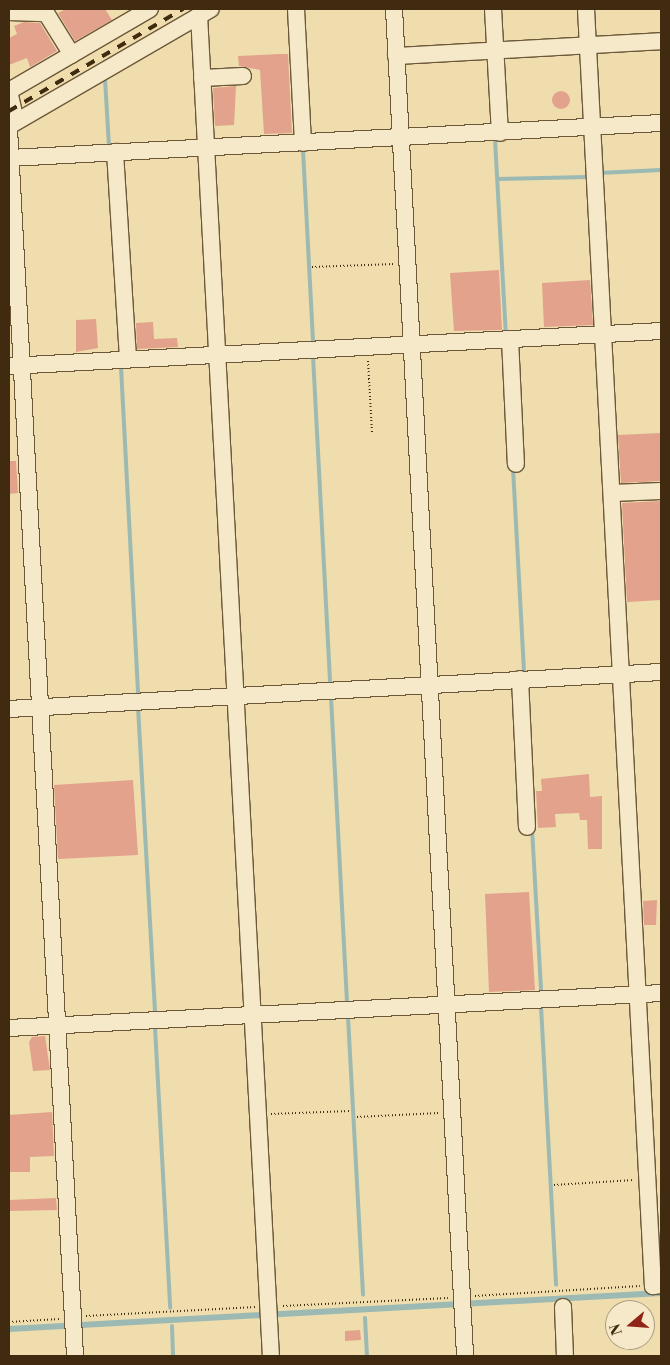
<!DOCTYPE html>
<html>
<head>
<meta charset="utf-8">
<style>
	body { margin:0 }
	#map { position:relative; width:670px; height:1365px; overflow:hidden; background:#efddae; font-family:"Libre Bodoni",serif }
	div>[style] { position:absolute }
	.water>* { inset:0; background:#9cbab3 }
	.stream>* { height:4px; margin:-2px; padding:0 2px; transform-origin:2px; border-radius:2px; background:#9cbab3 }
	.building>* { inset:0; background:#e2a28b }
	.round { border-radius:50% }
	.path>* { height:2px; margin-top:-1px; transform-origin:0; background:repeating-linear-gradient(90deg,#402b10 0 1px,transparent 0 3.5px) }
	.roads { filter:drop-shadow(1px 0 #6c5838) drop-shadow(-1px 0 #6c5838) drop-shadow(0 1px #6c5838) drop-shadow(0 -1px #6c5838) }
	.minor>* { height:16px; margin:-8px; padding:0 8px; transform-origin:8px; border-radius:8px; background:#f5e9ca }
	.rail>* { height:4px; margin-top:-2px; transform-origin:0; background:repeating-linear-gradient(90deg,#402b10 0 9px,transparent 0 18px) }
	span { translate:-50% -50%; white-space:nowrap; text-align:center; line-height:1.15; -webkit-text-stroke:4px #f5e9ca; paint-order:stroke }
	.frame { position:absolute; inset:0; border:10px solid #402b10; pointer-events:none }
	.north { position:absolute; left:605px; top:1300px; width:50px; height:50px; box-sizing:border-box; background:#f5e9ca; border:1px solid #ad9d80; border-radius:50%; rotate:252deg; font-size:14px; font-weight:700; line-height:20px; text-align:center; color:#402b10 }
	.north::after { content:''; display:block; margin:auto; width:18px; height:22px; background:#8f2418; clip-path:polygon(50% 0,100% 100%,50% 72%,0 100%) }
</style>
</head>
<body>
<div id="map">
	<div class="water">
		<i style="clip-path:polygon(661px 1290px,661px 1296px,9px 1332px,9px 1326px)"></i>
	</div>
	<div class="stream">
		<i style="left:105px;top:79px;width:67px;rotate:86.6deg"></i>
		<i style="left:495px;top:140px;width:194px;rotate:86.8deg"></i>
		<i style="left:303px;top:150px;width:193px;rotate:87deg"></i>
		<i style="left:599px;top:173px;width:62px;rotate:-2.8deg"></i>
		<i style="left:498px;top:179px;width:90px;rotate:-1.3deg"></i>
		<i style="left:313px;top:356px;width:327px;rotate:87deg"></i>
		<i style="left:121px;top:367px;width:326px;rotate:87deg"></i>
		<i style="left:513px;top:468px;width:205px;rotate:86.9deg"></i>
		<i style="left:331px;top:697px;width:305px;rotate:87deg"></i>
		<i style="left:138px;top:707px;width:306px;rotate:86.8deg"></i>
		<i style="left:532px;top:828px;width:163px;rotate:86.8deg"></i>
		<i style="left:541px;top:1006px;width:279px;rotate:86.9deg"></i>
		<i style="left:348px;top:1017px;width:278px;rotate:86.9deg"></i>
		<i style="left:155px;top:1027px;width:281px;rotate:86.9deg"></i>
		<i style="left:365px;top:1318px;width:38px;rotate:87deg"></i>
		<i style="left:172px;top:1326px;width:30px;rotate:88deg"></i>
	</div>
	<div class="building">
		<i style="clip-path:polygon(66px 9px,105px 9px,112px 20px,75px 41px,58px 13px)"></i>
		<i style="clip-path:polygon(24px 22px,40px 23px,57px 51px,30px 67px,27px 58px,9px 65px,9px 38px,17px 34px,14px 26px)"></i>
		<i style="clip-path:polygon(280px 54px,288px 54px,292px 133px,264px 134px,260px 70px,239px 66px,238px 56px)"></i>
		<i style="clip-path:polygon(236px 86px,234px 125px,215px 126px,213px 88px)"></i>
		<i class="round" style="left:552px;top:91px;width:18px;height:18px"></i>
		<i style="clip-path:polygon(499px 270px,502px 330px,454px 331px,450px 273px)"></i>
		<i style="clip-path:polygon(590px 280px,593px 325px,544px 327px,542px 283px)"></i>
		<i style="clip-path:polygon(96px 319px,98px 348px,76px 352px,76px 320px)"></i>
		<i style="clip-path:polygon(153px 322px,154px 339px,177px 338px,178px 347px,137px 349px,136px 323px)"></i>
		<i style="clip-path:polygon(661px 433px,661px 481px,621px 483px,618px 435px)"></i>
		<i style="clip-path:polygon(9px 461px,16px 461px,18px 493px,9px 494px)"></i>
		<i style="clip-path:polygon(661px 501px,661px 600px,627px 602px,622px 503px)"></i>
		<i style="clip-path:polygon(589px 774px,590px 797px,602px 796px,602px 849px,588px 849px,587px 820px,580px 820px,579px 813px,555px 814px,556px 827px,538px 828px,536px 791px,542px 791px,541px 779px)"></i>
		<i style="clip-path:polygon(133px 780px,138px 855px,58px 859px,54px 785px)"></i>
		<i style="clip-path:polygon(529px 892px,535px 990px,489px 992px,485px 894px)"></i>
		<i style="clip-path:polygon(657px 900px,656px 925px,644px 925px,643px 901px)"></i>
		<i style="clip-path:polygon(45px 1036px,50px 1070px,33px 1071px,29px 1042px,32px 1037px)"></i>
		<i style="clip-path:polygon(52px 1112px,54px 1156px,30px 1157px,30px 1172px,9px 1172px,9px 1115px)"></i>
		<i style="clip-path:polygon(56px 1198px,57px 1210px,9px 1211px,9px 1200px)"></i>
		<i style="clip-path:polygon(360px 1330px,361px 1340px,345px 1341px,345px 1331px)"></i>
	</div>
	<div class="path">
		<i style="left:312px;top:267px;width:82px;rotate:-2.1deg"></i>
		<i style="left:368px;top:361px;width:72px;rotate:86.8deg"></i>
		<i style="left:271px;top:1114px;width:79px;rotate:-2.2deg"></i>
		<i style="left:357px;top:1117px;width:82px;rotate:-2.8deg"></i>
		<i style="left:554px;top:1185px;width:80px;rotate:-3.6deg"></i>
		<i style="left:475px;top:1296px;width:165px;rotate:-3.5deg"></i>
		<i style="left:283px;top:1306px;width:165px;rotate:-2.8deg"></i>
		<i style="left:86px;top:1316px;width:170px;rotate:-3deg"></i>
		<i style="left:9px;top:1322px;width:50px;rotate:-3.4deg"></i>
	</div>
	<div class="roads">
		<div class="minor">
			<i style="left:296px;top:9px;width:134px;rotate:87deg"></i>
			<i style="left:394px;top:9px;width:1349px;rotate:86.98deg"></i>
			<i style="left:493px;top:9px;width:124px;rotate:86.8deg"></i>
			<i style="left:586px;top:9px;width:1279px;rotate:87deg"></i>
			<i style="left:653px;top:1286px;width:8px;rotate:-7deg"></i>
			<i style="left:9px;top:12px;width:37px;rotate:2deg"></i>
			<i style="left:46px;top:13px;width:49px;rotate:58.2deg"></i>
			<i style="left:199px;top:15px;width:1343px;rotate:86.93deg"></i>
			<i style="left:396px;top:56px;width:265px;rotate:-3.2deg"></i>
			<i style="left:202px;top:78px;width:41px;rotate:-2.8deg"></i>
			<i style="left:9px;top:91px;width:163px;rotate:-30.2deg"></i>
			<i style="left:9px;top:91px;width:31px;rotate:77deg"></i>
			<i style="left:9px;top:126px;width:233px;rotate:-30.1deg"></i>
			<i style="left:9px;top:129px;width:1229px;rotate:86.92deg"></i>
			<i style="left:115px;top:152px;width:207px;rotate:86.4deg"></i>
			<i style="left:10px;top:158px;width:652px;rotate:-3.08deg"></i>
			<i style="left:510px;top:339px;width:125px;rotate:87.3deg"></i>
			<i style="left:9px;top:366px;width:653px;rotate:-3.07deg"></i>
			<i style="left:612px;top:493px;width:49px;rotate:-2.3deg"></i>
			<i style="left:520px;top:679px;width:148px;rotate:87.3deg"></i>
			<i style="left:9px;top:709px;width:653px;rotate:-3.25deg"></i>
			<i style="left:9px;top:1028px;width:653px;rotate:-3.07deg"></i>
			<i style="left:563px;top:1307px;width:49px;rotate:87.7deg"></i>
		</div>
	</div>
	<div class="rail">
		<i style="left:9px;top:111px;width:202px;rotate:-30.4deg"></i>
	</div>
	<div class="frame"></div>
	<div class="north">N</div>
</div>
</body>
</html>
